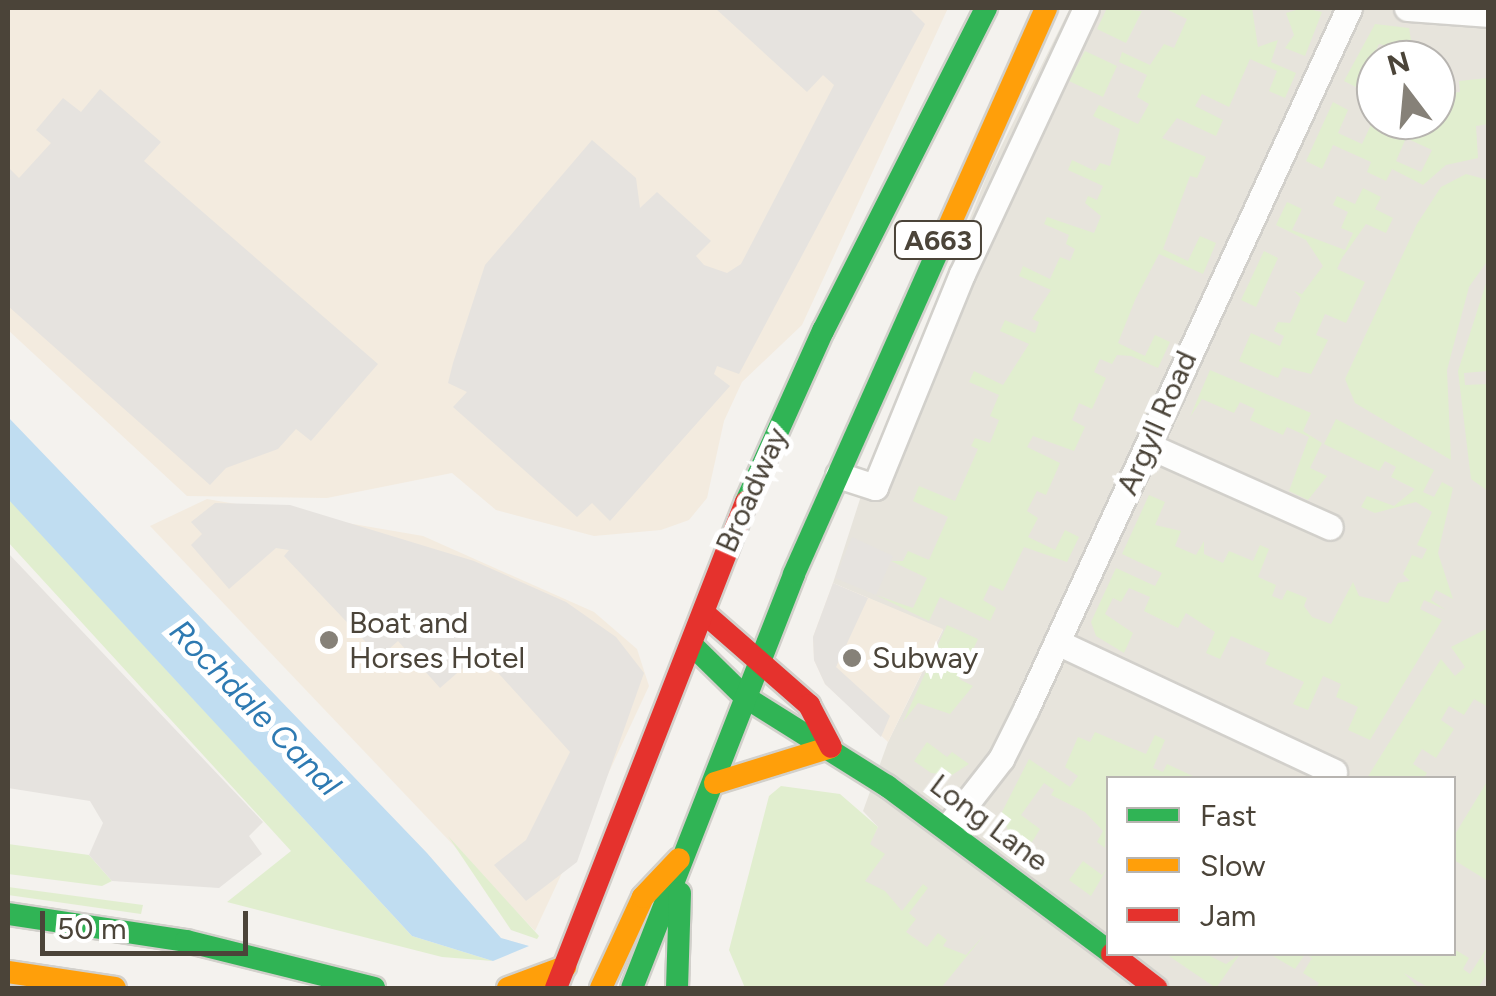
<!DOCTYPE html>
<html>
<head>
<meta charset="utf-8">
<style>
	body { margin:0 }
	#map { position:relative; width:1496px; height:996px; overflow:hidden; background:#f4f2ee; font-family:Figtree,sans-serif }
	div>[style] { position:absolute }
	.residential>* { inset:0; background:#e7e4dc }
	.commercial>* { inset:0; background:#f3ebdf }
	.green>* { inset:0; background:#e1eecf }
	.parking>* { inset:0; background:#e6e3df }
	.water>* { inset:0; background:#c0ddf1 }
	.roads { filter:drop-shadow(2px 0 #d2d0cb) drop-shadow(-2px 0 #d2d0cb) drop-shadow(0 2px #d2d0cb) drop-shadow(0 -2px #d2d0cb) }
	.street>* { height:25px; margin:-12.5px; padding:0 12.5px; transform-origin:12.5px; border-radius:12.5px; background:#fdfdfc }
	.fast>* { height:22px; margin:-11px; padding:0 11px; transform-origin:11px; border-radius:11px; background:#30b455 }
	.slow>* { height:22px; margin:-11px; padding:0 11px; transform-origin:11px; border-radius:11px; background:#ff9f0a }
	.jam>* { height:22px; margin:-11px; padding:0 11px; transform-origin:11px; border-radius:11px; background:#e5322d }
	.dots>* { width:28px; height:28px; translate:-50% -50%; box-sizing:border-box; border:5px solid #fff; border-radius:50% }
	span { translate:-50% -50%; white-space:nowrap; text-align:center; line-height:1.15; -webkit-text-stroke:10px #fff; paint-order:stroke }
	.shield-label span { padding:2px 8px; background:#fff; border:2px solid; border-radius:8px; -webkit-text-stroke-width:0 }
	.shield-label { font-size:28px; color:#4b4439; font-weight:700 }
	.street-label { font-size:30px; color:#4b4439 }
	.poi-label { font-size:30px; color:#4b4439 }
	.left { translate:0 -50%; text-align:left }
	.water-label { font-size:32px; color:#2e7ab2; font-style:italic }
	.frame { position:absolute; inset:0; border:10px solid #4b4439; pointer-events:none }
	.legend { position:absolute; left:1106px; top:776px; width:350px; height:180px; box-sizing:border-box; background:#fff; border:2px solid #b7b4b0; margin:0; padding:12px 18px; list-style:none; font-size:30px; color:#4b4439 }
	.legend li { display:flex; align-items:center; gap:20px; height:50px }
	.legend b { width:50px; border:2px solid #b7b4b0 }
	.north { position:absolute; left:1356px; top:40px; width:100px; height:100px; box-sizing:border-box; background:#fff; border:2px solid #b7b4b0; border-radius:50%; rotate:344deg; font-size:28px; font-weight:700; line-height:40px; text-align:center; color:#4b4439 }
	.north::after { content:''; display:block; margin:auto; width:35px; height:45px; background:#868178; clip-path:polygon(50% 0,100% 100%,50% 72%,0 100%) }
	.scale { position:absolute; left:40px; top:911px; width:208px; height:45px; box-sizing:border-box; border:5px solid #4b4439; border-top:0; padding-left:12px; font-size:30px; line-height:35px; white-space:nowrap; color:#4b4439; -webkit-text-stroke:8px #fff; paint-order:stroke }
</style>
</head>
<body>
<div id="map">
	<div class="residential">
		<i style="clip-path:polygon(evenodd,1070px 8px,1488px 8px,1488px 988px,893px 988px,816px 937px,878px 827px,863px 811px,888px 742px,943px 630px,833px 583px,870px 468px,988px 173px,1070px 8px,1376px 60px,1436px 60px,1436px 120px,1376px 120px,1376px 60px,1070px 8px,1108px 778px,1454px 778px,1454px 954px,1108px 954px,1108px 778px)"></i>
	</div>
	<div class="commercial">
		<i style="clip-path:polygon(8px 8px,948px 8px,802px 325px,742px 382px,724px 421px,707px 498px,689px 520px,661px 530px,594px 536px,496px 510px,452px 473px,327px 498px,187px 496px,8px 330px)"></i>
		<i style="clip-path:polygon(207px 499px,423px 536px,594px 612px,637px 649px,649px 686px,535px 931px,150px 526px)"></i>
		<i style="clip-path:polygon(833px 583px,943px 629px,888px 742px,825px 684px,814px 660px,813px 637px)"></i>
	</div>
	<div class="green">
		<i style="clip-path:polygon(1107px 8px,1142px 11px,1126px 43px,1097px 29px)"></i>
		<i style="clip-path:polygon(1164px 8px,1252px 8px,1258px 47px,1278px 40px,1271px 62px,1296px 73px,1285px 98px,1269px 91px,1277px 71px,1250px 59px,1229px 107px,1202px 94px,1195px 106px,1223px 120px,1216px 136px,1177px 118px,1162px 138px,1206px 157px,1197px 178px,1190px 176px,1163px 249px,1188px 261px,1200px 236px,1216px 243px,1203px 274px,1159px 254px,1135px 300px,1118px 343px,1145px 356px,1155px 335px,1170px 342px,1158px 368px,1131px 356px,1117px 355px,1112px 364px,1100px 359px,1094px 372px,1106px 378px,1092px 409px,1079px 403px,1072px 420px,1085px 427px,1074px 451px,1033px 436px,1027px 447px,1060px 463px,1046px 495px,1037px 491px,1027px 511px,1038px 518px,1028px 537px,1055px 550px,1065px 530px,1079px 537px,1067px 562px,1024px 547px,1003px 591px,990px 585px,983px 600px,996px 608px,990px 621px,940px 597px,929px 621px,876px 595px,913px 608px,927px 578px,891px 561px,903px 561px,908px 551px,929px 560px,948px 517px,913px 501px,919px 486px,955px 501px,978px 449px,971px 446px,975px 438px,990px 443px,999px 420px,990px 416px,999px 395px,969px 382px,974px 371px,1003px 385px,1029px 344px,1000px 331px,1005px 320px,1035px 333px,1039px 322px,1032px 319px,1051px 290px,1019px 276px,1023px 266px,1050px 279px,1060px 257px,1070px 261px,1075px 249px,1066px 244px,1069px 235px,1044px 224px,1047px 217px,1094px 233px,1101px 216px,1085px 203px,1088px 196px,1097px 200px,1103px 186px,1068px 170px,1072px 160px,1095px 171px,1100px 163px,1110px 166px,1120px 129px,1093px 116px,1099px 105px,1138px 124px,1149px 104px,1137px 97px,1147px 75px,1119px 62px,1122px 52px,1150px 65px,1164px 44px,1174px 48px,1187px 19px)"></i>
		<i style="clip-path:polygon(1303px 8px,1322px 12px,1305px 56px,1285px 48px,1294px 35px,1286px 13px)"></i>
		<i style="clip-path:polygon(1375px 24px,1409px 28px,1413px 52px,1379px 44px,1358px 88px,1344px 81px)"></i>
		<i style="clip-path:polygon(1085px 51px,1117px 66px,1103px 97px,1069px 81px)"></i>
		<i style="clip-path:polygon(evenodd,1488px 78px,1488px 124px,1476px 126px,1478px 158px,1446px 165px,1423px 185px,1392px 169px,1386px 181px,1367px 172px,1371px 162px,1333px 145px,1322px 169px,1306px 161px,1333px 102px,1348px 110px,1338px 133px,1362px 144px,1376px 114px,1376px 120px,1436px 120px,1436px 95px,1460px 92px,1459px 81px,1488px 78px,1406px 138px,1432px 150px,1421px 172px,1396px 161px,1406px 138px)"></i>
		<i style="clip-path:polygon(1466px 174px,1488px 180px,1488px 260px,1469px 287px,1447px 370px,1451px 460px,1355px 403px,1345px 379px,1417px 224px,1441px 187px)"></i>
		<i style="clip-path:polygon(1363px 188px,1381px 197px,1375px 209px,1393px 218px,1386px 233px,1366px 224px,1342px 258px,1337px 269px,1365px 282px,1346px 323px,1325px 314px,1316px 335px,1328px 340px,1311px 374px,1283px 367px,1278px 378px,1239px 361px,1251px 333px,1280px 346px,1284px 336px,1274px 331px,1278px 322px,1290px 323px,1301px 298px,1294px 291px,1302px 294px,1323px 266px,1306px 240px,1276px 225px,1287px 202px,1302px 209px,1292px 230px,1345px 250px,1353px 233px,1341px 228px,1348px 212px,1333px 205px,1337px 196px,1355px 204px)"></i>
		<i style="clip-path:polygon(1264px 251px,1278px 258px,1256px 307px,1241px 300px)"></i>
		<i style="clip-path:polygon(1488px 277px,1488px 371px,1464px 373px,1465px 385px,1488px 384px,1488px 491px,1471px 479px,1458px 371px)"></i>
		<i style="clip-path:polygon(1210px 370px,1311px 413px,1303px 431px,1322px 443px,1310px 468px,1327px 476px,1308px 500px,1289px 491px,1309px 437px,1287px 427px,1283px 435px,1250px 420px,1255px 409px,1240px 402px,1234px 413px,1202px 399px,1190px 417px)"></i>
		<i style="clip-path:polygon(1336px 419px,1434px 470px,1423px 492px,1434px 497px,1442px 482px,1453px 488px,1438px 553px,1453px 599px,1436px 590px,1431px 600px,1446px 610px,1424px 600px,1420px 609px,1442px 620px,1370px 740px,1348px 730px,1358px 707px,1336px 697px,1341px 684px,1323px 676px,1308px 710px,1293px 704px,1304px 682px,1265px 664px,1270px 653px,1231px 636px,1220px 659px,1206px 653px,1215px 632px,1186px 613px,1178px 628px,1144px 611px,1150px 597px,1129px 588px,1121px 602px,1113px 598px,1105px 614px,1133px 633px,1124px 653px,1096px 636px,1091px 622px,1116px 568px,1155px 586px,1162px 573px,1122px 554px,1149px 495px,1165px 502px,1155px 525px,1181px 531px,1175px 546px,1196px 555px,1204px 541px,1204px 554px,1223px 563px,1229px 551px,1253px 561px,1260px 545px,1269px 549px,1258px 577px,1276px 585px,1272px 596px,1282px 600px,1287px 590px,1307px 598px,1304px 606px,1312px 617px,1331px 624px,1353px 582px,1359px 596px,1388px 603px,1398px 583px,1410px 581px,1403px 574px,1412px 555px,1422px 559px,1427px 549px,1417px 545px,1432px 512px,1416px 502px,1375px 513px,1361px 507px,1367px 496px,1394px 506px,1415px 489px,1391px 477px,1396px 467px,1385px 461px,1379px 471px,1324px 444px)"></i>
		<i style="clip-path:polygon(8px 498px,412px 936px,493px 961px,442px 957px,227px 902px,291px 851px,8px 542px)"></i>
		<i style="clip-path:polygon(947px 625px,978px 639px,959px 679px,973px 686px,950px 714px,918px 703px,903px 722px)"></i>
		<i style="clip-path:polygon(1488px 628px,1488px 707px,1474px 699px,1464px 715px,1449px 706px,1441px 720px,1454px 729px,1436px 758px,1422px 749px,1413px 764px,1427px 773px,1424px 778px,1367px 778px,1441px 659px,1455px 676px,1465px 667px,1451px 647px)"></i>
		<i style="clip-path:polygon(1095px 732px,1146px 754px,1155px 735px,1165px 740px,1153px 768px,1163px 772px,1167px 764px,1197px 778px,1108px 778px,1105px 848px,1097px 842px,1103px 831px,1085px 812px,1051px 795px,1054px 790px,1044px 783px,1021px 815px,1040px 829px,1029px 847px,1008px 832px,1002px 812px,1029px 759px,1070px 787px,1078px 776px,1065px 767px,1078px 737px,1090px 742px)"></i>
		<i style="clip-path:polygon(927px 742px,947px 757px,952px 752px,969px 764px,952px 775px,931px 773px,914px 761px)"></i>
		<i style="clip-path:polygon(1488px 780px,1488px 881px,1454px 860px,1454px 836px)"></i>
		<i style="clip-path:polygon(781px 786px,840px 794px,878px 827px,870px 844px,885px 854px,865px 881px,885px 891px,902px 911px,923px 884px,928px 888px,909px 913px,916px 919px,906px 932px,927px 947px,938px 933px,947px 940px,943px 946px,966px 955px,985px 934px,941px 988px,745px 988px,729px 950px,769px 796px)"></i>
		<i style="clip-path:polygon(448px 836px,539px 936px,537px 939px,511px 930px)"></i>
		<i style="clip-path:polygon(8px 844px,89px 855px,112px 881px,102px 886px,8px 874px)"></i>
		<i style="clip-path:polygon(1083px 861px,1102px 875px,1108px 867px,1091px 896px,1069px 880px)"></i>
		<i style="clip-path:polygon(8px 887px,143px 905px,141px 914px,8px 895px)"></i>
		<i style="clip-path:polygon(1488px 946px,1483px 960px,1488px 972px,1478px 988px,1429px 988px,1404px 973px,1419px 988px,1316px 988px,1319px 983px,1303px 973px,1312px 958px,1305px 954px,1295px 969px,1273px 956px,1275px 954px,1454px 954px,1454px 949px,1469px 958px,1463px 969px,1470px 974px)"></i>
		<i style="clip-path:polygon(1166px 954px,1206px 954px,1226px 964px,1240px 954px,1216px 988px)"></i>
	</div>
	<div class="parking">
		<i style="clip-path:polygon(715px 8px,909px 8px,925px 24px,739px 374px,717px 366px,714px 374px,730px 386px,610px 521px,592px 503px,577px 517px,453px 407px,467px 392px,448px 383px,453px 363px,485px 265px,592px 140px,636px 178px,640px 208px,657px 192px,711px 241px,696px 256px,704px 265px,727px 273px,741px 264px,834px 85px,823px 75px,807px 92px)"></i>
		<i style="clip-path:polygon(100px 89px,161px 142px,144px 161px,378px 364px,311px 441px,296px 429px,278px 449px,226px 468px,210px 485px,8px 306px,8px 167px,19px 178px,51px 143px,36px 130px,63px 98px,81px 112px)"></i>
		<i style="clip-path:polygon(215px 503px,290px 505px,474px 561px,566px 602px,616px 637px,644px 673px,577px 862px,526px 901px,494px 865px,526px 840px,570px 752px,480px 653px,440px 688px,398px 641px,380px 657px,284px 556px,289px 550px,276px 548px,229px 589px,191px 545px,202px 534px,191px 522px)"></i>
		<i style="clip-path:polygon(852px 537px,893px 556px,876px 595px,835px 578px)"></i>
		<i style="clip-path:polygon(8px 553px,263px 822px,249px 836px,262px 854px,219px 888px,112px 881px,89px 855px,103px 823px,90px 801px,8px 788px)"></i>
		<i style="clip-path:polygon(833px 583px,868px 598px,836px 667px,890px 716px,881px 737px,825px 684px,814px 660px,813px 637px)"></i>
	</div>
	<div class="water">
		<i style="clip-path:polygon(8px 417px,427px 853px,501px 938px,529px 946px,493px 961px,412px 936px,8px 499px)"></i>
	</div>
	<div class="roads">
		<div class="street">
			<i style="left:1407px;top:8px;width:81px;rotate:4.2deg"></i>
			<i style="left:1149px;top:446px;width:198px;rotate:24.1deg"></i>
			<i style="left:838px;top:475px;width:39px;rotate:18deg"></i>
			<i style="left:875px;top:487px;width:230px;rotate:-67.8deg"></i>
			<i style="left:962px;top:274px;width:293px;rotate:-65deg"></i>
			<i style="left:1057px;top:642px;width:306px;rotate:25.1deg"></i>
			<i style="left:947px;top:828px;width:88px;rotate:-52deg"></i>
			<i style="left:1001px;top:759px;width:56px;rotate:-63.4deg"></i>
			<i style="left:1026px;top:709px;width:772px;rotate:-65.26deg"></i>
		</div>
		<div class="fast">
			<i style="left:746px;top:502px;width:188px;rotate:-65.8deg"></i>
			<i style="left:823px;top:331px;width:362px;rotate:-63.2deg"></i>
			<i style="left:693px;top:646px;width:73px;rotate:44.4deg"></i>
			<i style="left:745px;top:697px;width:168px;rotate:32.1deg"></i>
			<i style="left:887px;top:786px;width:276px;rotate:36.7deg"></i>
			<i style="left:8px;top:914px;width:180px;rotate:8.6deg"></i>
			<i style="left:186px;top:941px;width:194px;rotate:14deg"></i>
			<i style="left:632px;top:988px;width:445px;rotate:-68.6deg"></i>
			<i style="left:794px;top:574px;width:373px;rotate:-66deg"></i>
			<i style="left:677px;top:988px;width:95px;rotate:-88.2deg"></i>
		</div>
		<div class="slow">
			<i style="left:946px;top:233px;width:246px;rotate:-66deg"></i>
			<i style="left:715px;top:783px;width:121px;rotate:-17.2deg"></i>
			<i style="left:8px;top:972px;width:108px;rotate:8.5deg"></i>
			<i style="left:508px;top:988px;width:61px;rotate:-20.2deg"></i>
			<i style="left:601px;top:988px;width:100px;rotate:-65.2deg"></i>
			<i style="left:643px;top:897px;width:52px;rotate:-46.5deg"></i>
		</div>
		<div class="jam">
			<i style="left:704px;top:613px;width:140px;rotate:41.2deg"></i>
			<i style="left:809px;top:705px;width:47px;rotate:62.4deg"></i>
			<i style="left:1112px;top:954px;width:56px;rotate:37.7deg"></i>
			<i style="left:556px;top:988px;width:522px;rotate:-68.65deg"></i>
		</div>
	</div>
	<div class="dots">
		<i style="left:329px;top:640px;background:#868178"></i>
		<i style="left:852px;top:658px;background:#868178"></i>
	</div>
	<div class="shield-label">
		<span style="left:938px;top:240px">A663</span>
	</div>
	<div class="street-label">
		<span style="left:1157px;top:423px;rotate:-66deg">Argyll Road</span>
		<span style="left:752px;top:490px;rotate:-66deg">Broadway</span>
		<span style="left:989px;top:823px;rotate:37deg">Long Lane</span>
	</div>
	<div class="poi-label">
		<span class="left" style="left:349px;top:640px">Boat and<br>Horses Hotel</span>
		<span class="left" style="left:872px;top:658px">Subway</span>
	</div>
	<div class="water-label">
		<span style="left:255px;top:708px;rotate:46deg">Rochdale Canal</span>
	</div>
	<div class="frame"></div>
	<ul class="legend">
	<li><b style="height:12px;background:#30b455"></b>Fast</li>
	<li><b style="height:12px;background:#ff9f0a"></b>Slow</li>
	<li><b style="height:12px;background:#e5322d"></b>Jam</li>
	</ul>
	<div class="north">N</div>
	<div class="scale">50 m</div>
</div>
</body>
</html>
